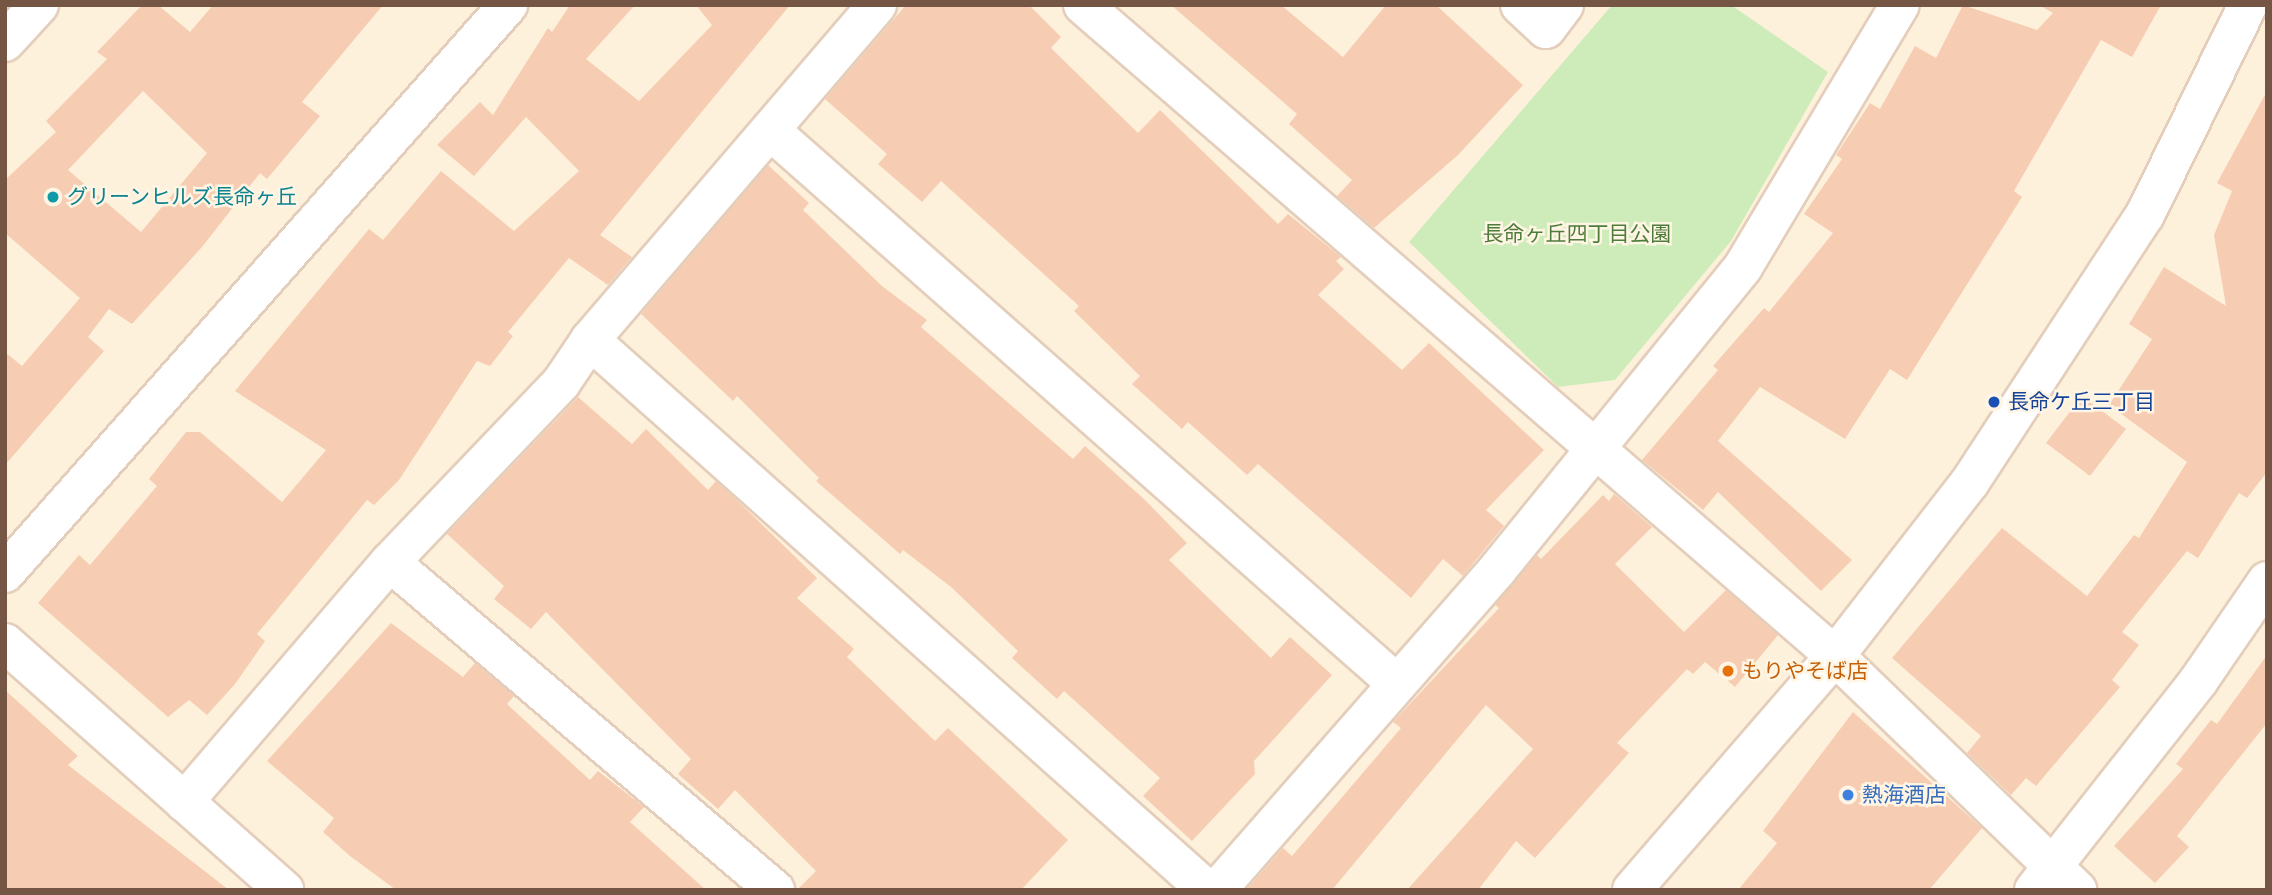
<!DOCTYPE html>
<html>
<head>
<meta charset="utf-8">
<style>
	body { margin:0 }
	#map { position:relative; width:2272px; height:895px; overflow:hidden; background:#fef1dc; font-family:"Public Sans","Noto Sans JP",sans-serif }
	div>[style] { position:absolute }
	.green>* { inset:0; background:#ceecba }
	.building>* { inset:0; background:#f6cdb2 }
	.roads { filter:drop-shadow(2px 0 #e4cebb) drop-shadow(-2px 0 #e4cebb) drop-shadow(0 2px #e4cebb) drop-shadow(0 -2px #e4cebb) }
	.minor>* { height:38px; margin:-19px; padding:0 19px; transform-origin:19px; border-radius:19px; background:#fff }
	.dots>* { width:19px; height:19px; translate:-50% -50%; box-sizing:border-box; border:4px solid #fff5e4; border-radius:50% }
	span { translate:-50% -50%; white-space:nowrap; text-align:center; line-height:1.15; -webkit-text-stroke:5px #fff5e4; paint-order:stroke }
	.culture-label { font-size:21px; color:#0d838f }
	.left { translate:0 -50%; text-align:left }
	.park-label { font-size:21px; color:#4e7c3a }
	.transit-label { font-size:21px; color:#164399 }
	.food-label { font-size:21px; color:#c56008 }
	.shop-label { font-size:21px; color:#366cbe }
	.frame { position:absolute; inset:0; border:7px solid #755544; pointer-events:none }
</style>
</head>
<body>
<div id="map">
	<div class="green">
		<i style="clip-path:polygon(1612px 5px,1731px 5px,1828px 72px,1731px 241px,1615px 380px,1558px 387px,1409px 242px)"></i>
	</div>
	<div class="building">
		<i style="clip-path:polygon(evenodd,142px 5px,158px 5px,190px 32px,213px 5px,383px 5px,302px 102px,320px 116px,267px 179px,260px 173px,202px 247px,132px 324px,109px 309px,88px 337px,104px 351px,5px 465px,5px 352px,22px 366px,80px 298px,5px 233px,5px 180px,56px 132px,46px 121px,107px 59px,97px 52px,142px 5px,143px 91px,207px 153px,141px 232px,68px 170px,143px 91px)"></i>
		<i style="clip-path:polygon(570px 5px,635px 5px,586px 59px,639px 101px,712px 25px,696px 5px,790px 5px,600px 235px,632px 257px,608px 285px,569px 258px,508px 332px,513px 336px,490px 366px,477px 361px,399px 480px,374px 505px,367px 500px,257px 634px,265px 641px,235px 684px,207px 715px,189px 700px,168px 717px,38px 603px,79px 555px,90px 565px,157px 486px,149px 479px,186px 432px,200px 432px,282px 502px,326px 450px,235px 391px,369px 229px,383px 240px,441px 171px,514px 231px,579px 171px,526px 117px,474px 176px,437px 145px,480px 102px,493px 115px,548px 28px,552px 32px)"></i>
		<i style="clip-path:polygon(906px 5px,1029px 5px,1061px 37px,1051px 48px,1138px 133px,1160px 110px,1278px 224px,1288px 214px,1341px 257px,1336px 261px,1344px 269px,1318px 295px,1402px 370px,1429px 343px,1544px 450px,1486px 510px,1504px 526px,1463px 576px,1443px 559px,1411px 598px,1258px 464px,1247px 475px,1188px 422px,1182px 429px,1132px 384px,1140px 376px,1074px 311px,1079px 306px,941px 181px,922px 202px,878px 164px,887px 154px,825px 99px)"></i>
		<i style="clip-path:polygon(1171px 5px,1281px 5px,1343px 57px,1386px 5px,1436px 5px,1523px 85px,1458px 155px,1374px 228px,1337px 196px,1352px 180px,1289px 124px,1297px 114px)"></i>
		<i style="clip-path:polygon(1963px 5px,2037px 30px,2053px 13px,2039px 5px,2161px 5px,2132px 57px,2101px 40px,2014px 191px,2022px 197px,1907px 380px,1890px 369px,1845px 439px,1760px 387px,1718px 441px,1852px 560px,1821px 591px,1718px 492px,1703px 510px,1642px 460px,1718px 370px,1713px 366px,1764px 308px,1769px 312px,1833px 233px,1804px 214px,1842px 159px,1836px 155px,1870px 103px,1880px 109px,1915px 46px,1936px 58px)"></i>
		<i style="clip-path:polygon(2267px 91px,2267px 472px,2247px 498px,2239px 493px,2198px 558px,2187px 551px,2122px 632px,2139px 645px,2112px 680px,2120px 687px,2036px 786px,2026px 778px,2011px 795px,1967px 753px,1981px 736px,1892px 658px,2002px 528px,2087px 596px,2134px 535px,2139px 538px,2187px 462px,2109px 405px,2152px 339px,2129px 324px,2164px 267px,2226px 306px,2214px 235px,2232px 191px,2217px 183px)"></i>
		<i style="clip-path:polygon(768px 165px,809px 203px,803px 210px,882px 286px,927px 320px,921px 327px,1073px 459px,1085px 446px,1145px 500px,1187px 543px,1169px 560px,1271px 658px,1290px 637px,1332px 675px,1254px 761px,1255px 774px,1192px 841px,1143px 796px,1160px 778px,1064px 691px,1057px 699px,1012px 658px,1018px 651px,951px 587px,903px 550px,900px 554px,816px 481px,819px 478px,737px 396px,733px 401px,641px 314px)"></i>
		<i style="clip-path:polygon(2082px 396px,2126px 429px,2090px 476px,2046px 443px)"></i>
		<i style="clip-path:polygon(578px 397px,632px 444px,646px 429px,708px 490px,716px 481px,742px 505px,817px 578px,797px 598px,854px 649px,847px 657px,935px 741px,948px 728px,1068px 840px,1021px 890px,797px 890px,816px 871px,735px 790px,718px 809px,678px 774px,691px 759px,546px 612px,531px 629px,494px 599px,504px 586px,447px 534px)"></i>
		<i style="clip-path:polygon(1614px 494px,1652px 527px,1615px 564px,1684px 632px,1726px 590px,1778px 635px,1735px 687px,1705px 662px,1693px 674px,1687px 669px,1617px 743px,1629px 753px,1535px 858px,1516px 841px,1478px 890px,1407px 890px,1533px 749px,1486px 705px,1332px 890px,1246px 890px,1283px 848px,1292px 856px,1401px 728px,1393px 722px,1499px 608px,1495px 605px,1537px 555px,1541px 559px,1603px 495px,1609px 501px)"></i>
		<i style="clip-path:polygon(391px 623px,463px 677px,475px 663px,514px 696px,507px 704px,590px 780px,598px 771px,644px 807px,630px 822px,706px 890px,396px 890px,350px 856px,323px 832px,334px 818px,267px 761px)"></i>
		<i style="clip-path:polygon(2267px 655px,2267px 723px,2177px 836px,2189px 847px,2155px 883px,2114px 846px,2183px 769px,2176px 764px,2211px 720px,2217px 724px)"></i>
		<i style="clip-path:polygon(5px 690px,78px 756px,68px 765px,229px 890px,5px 890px)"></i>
		<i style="clip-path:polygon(1853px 712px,1982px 828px,1929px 890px,1738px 890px,1777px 843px,1763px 831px)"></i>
	</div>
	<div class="roads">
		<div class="minor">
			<i style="left:1083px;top:5px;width:995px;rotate:40.88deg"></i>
			<i style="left:1835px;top:656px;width:337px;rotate:44deg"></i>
			<i style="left:1520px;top:5px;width:35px;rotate:43deg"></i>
			<i style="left:1546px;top:29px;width:30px;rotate:-53deg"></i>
			<i style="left:5px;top:42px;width:50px;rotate:-47.4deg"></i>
			<i style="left:771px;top:131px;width:834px;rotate:41.45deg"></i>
			<i style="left:590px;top:340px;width:827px;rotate:41.71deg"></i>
			<i style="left:390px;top:562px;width:506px;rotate:40.43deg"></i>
			<i style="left:5px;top:573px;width:759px;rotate:-48.47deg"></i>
			<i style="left:5px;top:643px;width:373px;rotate:41.5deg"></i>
			<i style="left:184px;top:802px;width:316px;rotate:-49.4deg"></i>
			<i style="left:390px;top:562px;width:248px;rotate:-46.3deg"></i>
			<i style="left:561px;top:383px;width:52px;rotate:-56deg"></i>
			<i style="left:590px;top:340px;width:441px;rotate:-49.4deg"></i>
			<i style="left:1217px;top:890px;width:425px;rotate:-48.8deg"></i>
			<i style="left:1497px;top:570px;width:390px;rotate:-50.9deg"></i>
			<i style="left:1743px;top:267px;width:305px;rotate:-59.1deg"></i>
			<i style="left:1632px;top:890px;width:310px;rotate:-49.1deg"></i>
			<i style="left:1835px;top:656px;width:220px;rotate:-52.2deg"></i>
			<i style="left:1970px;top:482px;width:319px;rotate:-56.8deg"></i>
			<i style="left:2145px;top:215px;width:234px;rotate:-63.9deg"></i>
			<i style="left:2034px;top:890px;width:267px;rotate:-51.8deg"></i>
			<i style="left:2199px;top:680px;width:120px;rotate:-55.5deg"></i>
		</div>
	</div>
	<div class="dots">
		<i style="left:53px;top:197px;background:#0f9aa8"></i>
		<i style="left:1994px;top:402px;background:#1a4fb4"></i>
		<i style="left:1728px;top:671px;background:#e8710a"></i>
		<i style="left:1848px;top:795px;background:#3f7fe0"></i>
	</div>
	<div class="culture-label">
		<span class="left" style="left:67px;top:197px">グリーンヒルズ長命ヶ丘</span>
	</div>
	<div class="park-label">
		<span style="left:1577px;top:234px">長命ヶ丘四丁目公園</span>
	</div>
	<div class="transit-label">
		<span class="left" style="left:2008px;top:402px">長命ケ丘三丁目</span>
	</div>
	<div class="food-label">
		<span class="left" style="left:1742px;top:671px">もりやそば店</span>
	</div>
	<div class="shop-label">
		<span class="left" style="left:1862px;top:795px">熱海酒店</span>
	</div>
	<div class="frame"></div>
</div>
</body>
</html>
